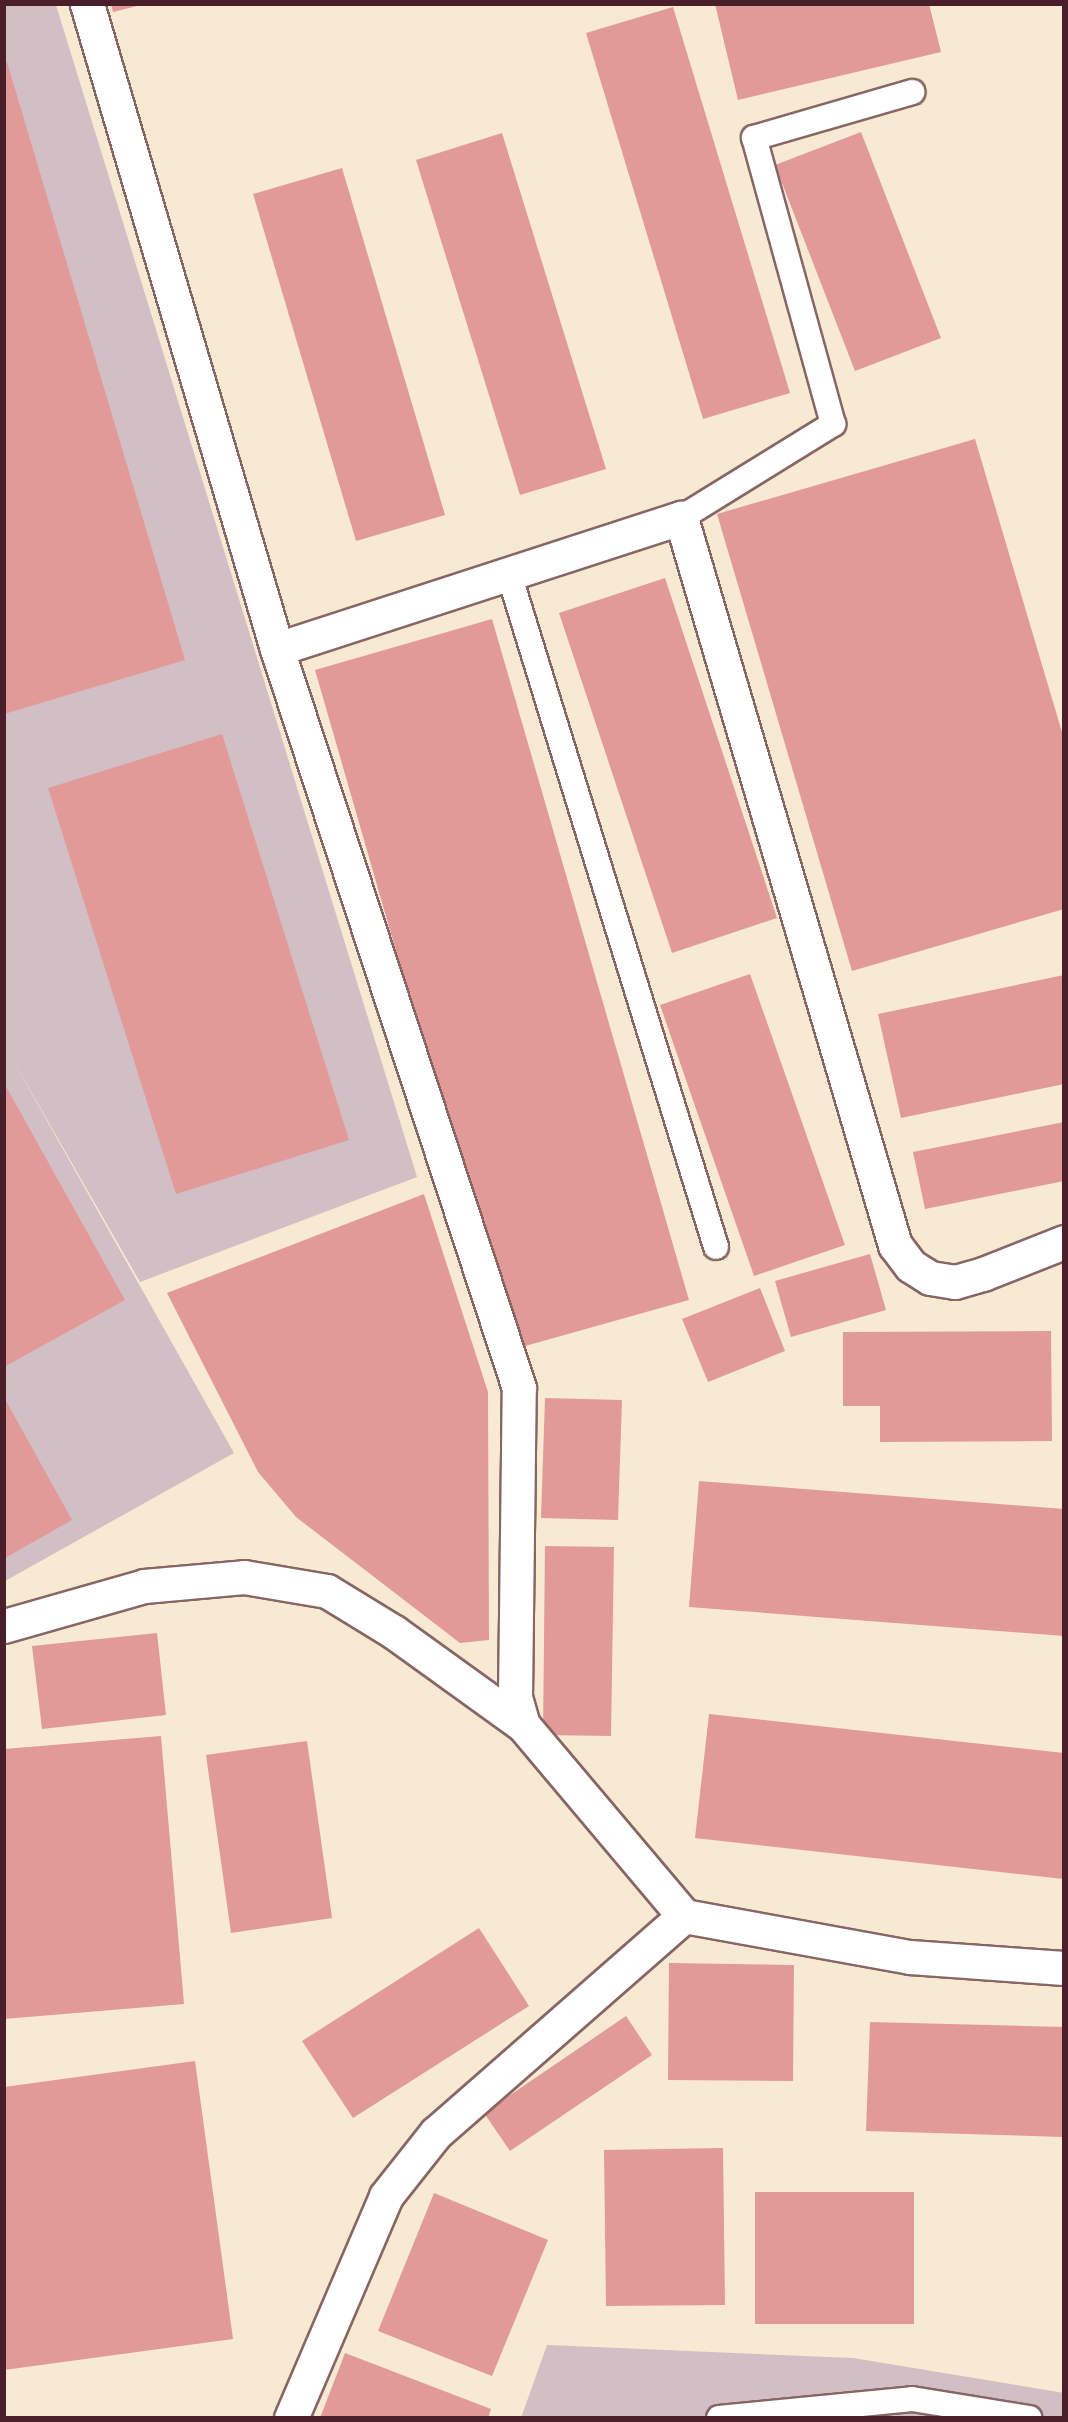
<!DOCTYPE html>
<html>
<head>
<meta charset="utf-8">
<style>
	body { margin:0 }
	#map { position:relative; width:1068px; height:2422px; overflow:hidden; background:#f7e9d2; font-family:"IM FELL French Canon",serif }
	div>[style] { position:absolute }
	.industrial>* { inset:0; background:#d2bec5 }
	.building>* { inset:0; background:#e29a99 }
	.roads { filter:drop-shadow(2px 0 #876665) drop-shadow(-2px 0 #876665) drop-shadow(0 2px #876665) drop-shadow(0 -2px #876665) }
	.lane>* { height:24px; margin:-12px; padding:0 12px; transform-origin:12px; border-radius:12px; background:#fff }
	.street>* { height:33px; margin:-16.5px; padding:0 16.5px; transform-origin:16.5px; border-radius:16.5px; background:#fff }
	span { translate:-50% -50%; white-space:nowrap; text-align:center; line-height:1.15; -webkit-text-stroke:4.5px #fcf5e5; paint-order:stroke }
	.frame { position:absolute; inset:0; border:6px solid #4a1f2b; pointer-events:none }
</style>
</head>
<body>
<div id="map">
	<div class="industrial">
		<i style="clip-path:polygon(5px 5px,56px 5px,417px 1177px,140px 1282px,6px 1048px,234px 1453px,5px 1581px)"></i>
		<i style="clip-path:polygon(547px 2345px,853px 2358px,1064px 2393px,1063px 2418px,521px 2418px)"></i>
	</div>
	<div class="building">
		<i style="clip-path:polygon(111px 4px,141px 4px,141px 5px,113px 12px)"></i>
		<i style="clip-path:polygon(715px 4px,929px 4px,941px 52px,738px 100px)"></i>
		<i style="clip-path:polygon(673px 7px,790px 393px,703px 419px,586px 33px)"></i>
		<i style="clip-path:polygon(7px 62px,185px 660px,4px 714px,4px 63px)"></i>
		<i style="clip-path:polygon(861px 132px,941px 338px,855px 371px,775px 165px)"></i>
		<i style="clip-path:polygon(502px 133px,606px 469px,520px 495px,416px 160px)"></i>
		<i style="clip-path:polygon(342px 168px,445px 515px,356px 541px,253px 194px)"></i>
		<i style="clip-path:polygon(975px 439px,1064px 739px,1064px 909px,852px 971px,717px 514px)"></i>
		<i style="clip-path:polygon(665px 578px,777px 918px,672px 953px,559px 613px)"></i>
		<i style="clip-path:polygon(492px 619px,689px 1300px,511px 1350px,315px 670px)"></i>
		<i style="clip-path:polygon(222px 734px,349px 1140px,176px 1194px,48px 788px)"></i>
		<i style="clip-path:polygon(750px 974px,845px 1245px,754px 1276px,660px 1005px)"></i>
		<i style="clip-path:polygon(1064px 975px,1064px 1084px,901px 1118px,878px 1014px)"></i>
		<i style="clip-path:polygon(4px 1083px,125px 1300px,4px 1367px)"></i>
		<i style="clip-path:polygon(1064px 1122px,1064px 1181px,925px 1209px,913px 1152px)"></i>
		<i style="clip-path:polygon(424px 1194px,488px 1392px,489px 1640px,460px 1643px,296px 1517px,258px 1472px,167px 1293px)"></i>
		<i style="clip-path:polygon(870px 1254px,886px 1310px,791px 1337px,775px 1281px)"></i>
		<i style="clip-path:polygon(760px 1288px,785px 1351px,708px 1382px,682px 1319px)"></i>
		<i style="clip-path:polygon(1051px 1331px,1052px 1441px,880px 1442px,880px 1406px,843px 1406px,843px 1332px)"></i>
		<i style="clip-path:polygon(545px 1398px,622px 1400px,618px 1520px,541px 1518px)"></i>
		<i style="clip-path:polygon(5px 1399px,72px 1520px,5px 1558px)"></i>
		<i style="clip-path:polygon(699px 1481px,1064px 1509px,1064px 1636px,689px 1607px)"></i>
		<i style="clip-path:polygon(545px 1546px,614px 1547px,611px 1736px,543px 1735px)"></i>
		<i style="clip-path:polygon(157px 1633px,166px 1715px,42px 1729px,32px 1646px)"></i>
		<i style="clip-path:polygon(709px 1714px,1064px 1753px,1064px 1879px,695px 1838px)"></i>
		<i style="clip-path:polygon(161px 1736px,184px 2004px,4px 2019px,4px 1749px)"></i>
		<i style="clip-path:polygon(307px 1741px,332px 1918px,231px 1933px,206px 1755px)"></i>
		<i style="clip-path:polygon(479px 1928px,529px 2006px,353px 2118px,302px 2041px)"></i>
		<i style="clip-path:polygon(669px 1963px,794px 1965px,793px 2081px,668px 2080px)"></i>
		<i style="clip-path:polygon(626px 2016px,652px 2055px,510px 2151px,484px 2113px)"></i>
		<i style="clip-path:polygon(870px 2022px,1064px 2027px,1064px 2137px,866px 2131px)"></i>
		<i style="clip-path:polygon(195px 2061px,233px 2339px,4px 2370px,4px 2087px)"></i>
		<i style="clip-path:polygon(723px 2148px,725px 2305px,606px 2306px,604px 2150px)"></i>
		<i style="clip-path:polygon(755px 2192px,914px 2192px,914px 2324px,755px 2324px)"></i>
		<i style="clip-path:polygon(434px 2193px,548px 2240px,492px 2376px,378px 2331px)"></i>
		<i style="clip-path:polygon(345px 2353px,491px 2409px,488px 2418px,320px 2418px)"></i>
	</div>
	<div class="roads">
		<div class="lane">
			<i style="left:681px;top:518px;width:179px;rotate:-31.7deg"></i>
			<i style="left:833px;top:424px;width:297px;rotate:-105.4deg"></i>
			<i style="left:754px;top:138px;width:165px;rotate:-16.2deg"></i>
			<i style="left:509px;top:574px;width:704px;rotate:72.9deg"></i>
			<i style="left:719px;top:2418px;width:194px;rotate:-5.6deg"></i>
			<i style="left:912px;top:2399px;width:119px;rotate:9.2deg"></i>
		</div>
		<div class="street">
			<i style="left:87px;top:4px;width:672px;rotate:73.59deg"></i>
			<i style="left:4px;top:1626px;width:146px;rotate:-15.9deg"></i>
			<i style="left:144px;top:1586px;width:100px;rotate:-5.1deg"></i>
			<i style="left:244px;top:1577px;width:84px;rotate:9.6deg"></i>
			<i style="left:327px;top:1591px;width:79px;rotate:31.5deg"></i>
			<i style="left:394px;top:1632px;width:159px;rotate:35.8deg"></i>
			<i style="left:684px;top:1916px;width:250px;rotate:-130.1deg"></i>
			<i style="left:523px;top:1725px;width:29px;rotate:-106deg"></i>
			<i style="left:515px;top:1697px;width:309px;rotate:-89.3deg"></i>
			<i style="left:519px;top:1388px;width:778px;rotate:-108.13deg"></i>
			<i style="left:277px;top:649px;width:425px;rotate:-18deg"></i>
			<i style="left:681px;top:518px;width:758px;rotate:73.6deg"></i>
			<i style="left:895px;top:1245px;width:26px;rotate:53deg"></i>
			<i style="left:911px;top:1266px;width:22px;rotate:32deg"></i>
			<i style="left:930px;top:1278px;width:25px;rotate:9deg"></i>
			<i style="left:955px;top:1282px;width:29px;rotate:-16deg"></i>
			<i style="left:983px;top:1274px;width:87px;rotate:-21.6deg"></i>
			<i style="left:291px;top:2418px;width:241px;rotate:-66.8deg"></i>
			<i style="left:386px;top:2196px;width:80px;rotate:-51.6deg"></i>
			<i style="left:436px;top:2133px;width:330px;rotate:-41.2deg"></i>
			<i style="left:684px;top:1916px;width:230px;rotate:10.3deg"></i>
			<i style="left:910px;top:1957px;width:154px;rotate:4.1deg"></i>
		</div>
	</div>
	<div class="frame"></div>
</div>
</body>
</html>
